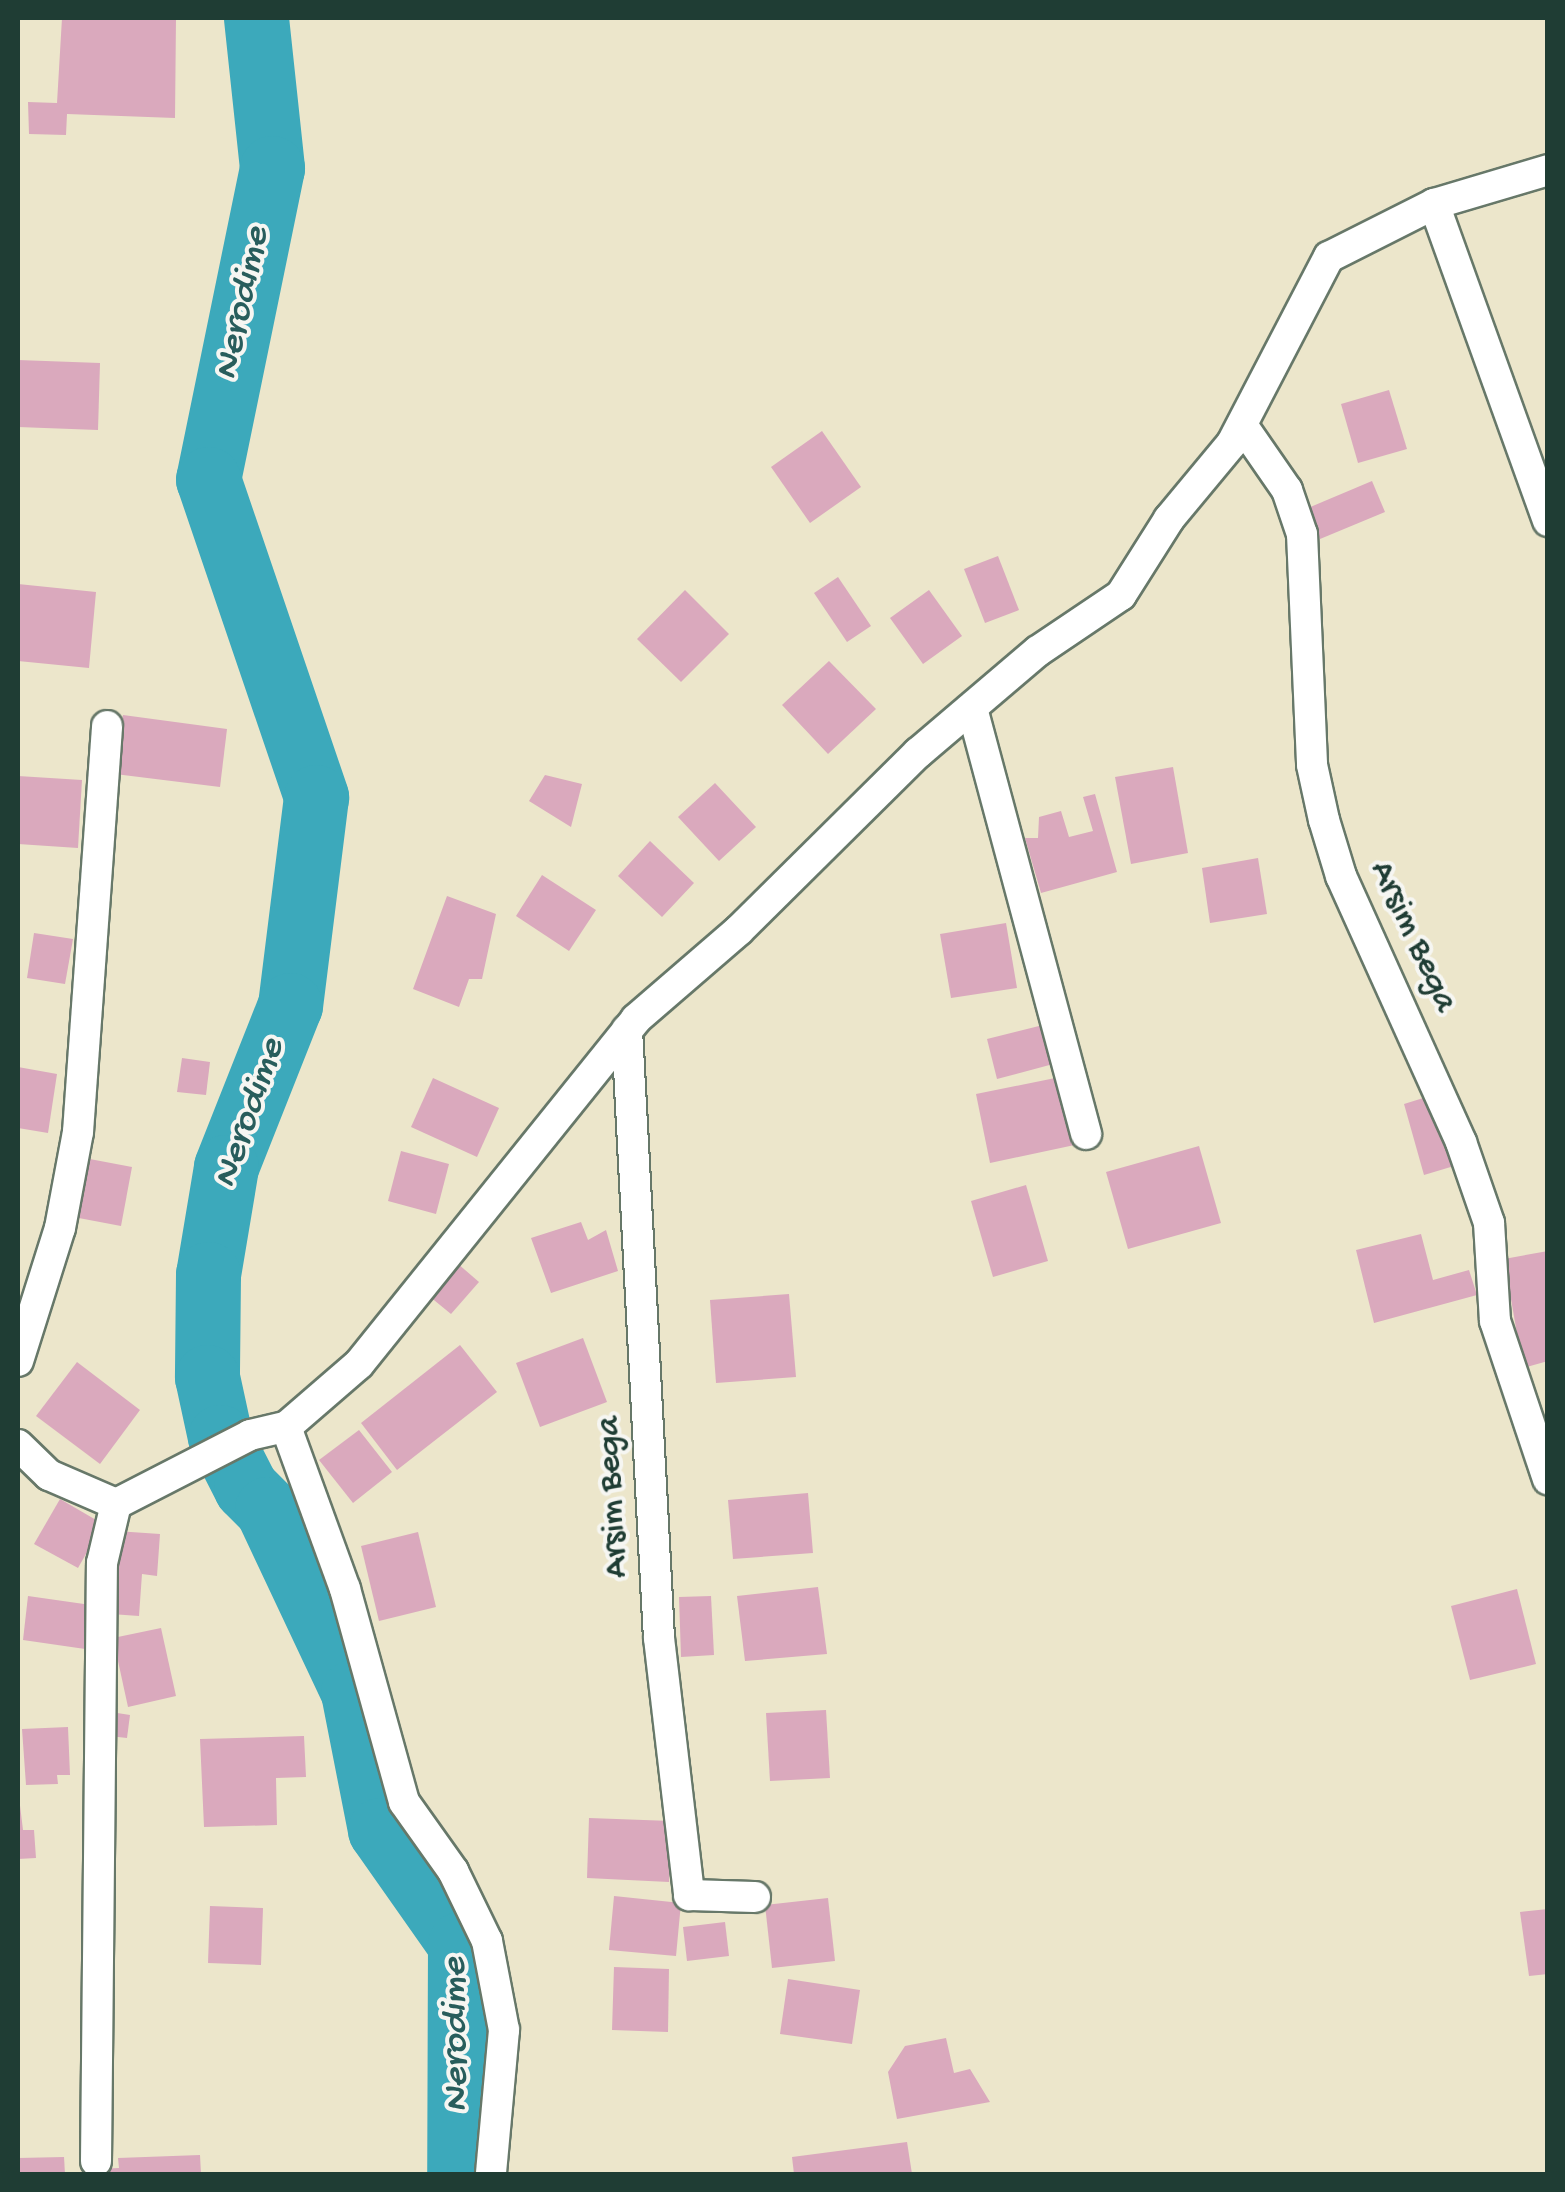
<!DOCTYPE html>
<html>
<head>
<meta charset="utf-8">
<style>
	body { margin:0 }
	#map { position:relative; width:1565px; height:2192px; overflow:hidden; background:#ece6cb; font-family:"Gochi Hand",sans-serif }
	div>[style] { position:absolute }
	.river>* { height:65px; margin:-32.5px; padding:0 32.5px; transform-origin:32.5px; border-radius:32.5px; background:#3ca9bb }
	.building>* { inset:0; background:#daa9bd }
	.roads { filter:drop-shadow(2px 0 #677869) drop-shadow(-2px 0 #677869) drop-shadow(0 2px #677869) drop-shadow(0 -2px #677869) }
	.minor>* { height:30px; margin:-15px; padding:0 15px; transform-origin:15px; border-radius:15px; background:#fff }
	span { translate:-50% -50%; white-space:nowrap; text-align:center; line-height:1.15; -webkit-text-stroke:8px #f6f6f2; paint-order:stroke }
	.street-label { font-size:35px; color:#1f3d34 }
	.water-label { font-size:38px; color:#285d5c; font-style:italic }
	.frame { position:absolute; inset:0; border:20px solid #1f3d34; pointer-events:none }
</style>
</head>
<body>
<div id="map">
	<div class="river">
		<i style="left:256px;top:18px;width:151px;rotate:83.9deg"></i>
		<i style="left:272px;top:168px;width:318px;rotate:101.6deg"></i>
		<i style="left:208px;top:479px;width:336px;rotate:71.2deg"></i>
		<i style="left:316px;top:797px;width:210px;rotate:97.1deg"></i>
		<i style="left:290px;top:1005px;width:174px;rotate:111.6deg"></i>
		<i style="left:226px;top:1167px;width:109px;rotate:99.5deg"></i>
		<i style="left:208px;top:1274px;width:103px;rotate:90.6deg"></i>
		<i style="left:207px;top:1377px;width:61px;rotate:77.8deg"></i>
		<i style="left:220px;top:1437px;width:57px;rotate:63deg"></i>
		<i style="left:246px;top:1488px;width:30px;rotate:45deg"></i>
		<i style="left:267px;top:1509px;width:202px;rotate:64.8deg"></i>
		<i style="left:353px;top:1692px;width:141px;rotate:78.9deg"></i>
		<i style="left:380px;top:1830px;width:139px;rotate:54.9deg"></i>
		<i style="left:460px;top:1944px;width:230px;rotate:90.2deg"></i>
	</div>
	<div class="building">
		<i style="clip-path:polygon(62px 18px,176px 18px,175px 118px,67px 114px,66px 135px,29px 134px,28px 102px,57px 103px)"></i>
		<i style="clip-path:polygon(18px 360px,100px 363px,98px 430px,18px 427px)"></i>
		<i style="clip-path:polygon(1389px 390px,1407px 449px,1358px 463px,1341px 404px)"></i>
		<i style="clip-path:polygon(822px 431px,861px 487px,810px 523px,771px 467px)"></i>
		<i style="clip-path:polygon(1372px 481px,1385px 512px,1320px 539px,1308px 508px)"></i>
		<i style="clip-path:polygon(998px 556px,1019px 610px,985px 623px,964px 569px)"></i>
		<i style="clip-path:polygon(838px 577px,871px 626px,847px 642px,814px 593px)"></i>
		<i style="clip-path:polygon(18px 584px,96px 592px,89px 668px,18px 661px)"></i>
		<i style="clip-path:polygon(685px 590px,729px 634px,681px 682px,637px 639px)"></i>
		<i style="clip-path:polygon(929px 590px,962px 636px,923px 664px,890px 618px)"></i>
		<i style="clip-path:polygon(829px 661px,876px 709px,828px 754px,782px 705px)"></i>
		<i style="clip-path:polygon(123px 715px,227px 729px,220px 787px,115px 774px)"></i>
		<i style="clip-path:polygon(1173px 767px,1188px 853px,1131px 864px,1115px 777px)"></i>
		<i style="clip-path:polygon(545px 775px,582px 784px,571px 827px,529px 801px)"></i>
		<i style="clip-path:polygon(18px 776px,82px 780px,78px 848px,18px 844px)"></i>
		<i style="clip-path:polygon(715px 783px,756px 827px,719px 861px,678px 817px)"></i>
		<i style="clip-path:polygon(1095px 794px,1117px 872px,1041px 893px,1025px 838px,1038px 838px,1039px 817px,1061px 811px,1069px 837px,1093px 831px,1083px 797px)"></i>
		<i style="clip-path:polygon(650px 841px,694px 883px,662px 917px,618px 876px)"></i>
		<i style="clip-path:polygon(1258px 858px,1267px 914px,1210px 923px,1202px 868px)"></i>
		<i style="clip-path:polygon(542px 875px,596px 910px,569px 951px,516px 916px)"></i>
		<i style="clip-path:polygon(447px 896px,496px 914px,482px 979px,469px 979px,459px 1007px,413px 989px)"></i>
		<i style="clip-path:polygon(1006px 923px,1017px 988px,951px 998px,940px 934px)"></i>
		<i style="clip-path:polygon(34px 933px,73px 939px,65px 984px,27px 978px)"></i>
		<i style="clip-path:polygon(1047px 1024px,1057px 1063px,997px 1079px,987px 1039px)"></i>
		<i style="clip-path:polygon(182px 1058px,210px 1062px,206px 1095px,177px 1092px)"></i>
		<i style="clip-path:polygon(18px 1067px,57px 1074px,48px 1133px,18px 1128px)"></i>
		<i style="clip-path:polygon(1070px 1075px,1084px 1143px,990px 1163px,976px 1094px)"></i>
		<i style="clip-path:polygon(433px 1078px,499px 1108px,477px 1157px,411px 1127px)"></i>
		<i style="clip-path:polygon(1433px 1095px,1454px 1166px,1424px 1175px,1404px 1104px)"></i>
		<i style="clip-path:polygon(1199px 1146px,1221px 1223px,1128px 1249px,1106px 1172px)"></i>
		<i style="clip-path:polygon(401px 1151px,449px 1164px,436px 1214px,388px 1201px)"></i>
		<i style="clip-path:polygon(58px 1153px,132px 1167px,121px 1226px,47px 1212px)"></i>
		<i style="clip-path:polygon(1026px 1185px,1048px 1261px,993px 1277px,971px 1201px)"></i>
		<i style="clip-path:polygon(581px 1222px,588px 1240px,606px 1230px,618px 1271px,551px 1293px,531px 1238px)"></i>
		<i style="clip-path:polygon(1421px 1234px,1433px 1280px,1469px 1270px,1477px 1295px,1374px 1323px,1356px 1250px)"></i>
		<i style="clip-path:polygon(1548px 1251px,1548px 1361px,1523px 1368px,1504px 1259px)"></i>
		<i style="clip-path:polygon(457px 1263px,479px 1282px,451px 1314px,429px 1296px)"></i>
		<i style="clip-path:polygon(789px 1294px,796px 1377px,716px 1383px,710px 1300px)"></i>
		<i style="clip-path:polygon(583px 1338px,607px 1402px,540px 1427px,516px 1363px)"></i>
		<i style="clip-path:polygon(460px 1345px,497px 1392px,397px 1470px,361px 1423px)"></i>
		<i style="clip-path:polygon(77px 1362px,140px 1410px,100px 1464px,36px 1416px)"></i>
		<i style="clip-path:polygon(359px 1430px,392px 1472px,353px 1503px,319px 1460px)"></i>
		<i style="clip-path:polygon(808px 1493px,813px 1553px,733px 1559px,728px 1500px)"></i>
		<i style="clip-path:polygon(60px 1499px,103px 1524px,78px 1568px,34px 1544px)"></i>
		<i style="clip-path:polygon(116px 1531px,160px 1534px,157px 1576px,142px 1574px,139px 1616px,111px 1614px)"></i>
		<i style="clip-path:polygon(418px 1532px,436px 1607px,379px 1621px,361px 1546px)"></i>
		<i style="clip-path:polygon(818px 1587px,827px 1654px,745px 1661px,737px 1596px)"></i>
		<i style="clip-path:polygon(1517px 1589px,1536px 1664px,1470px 1680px,1451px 1606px)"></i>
		<i style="clip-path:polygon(28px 1596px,98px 1606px,92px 1650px,23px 1640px)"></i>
		<i style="clip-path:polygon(711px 1596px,714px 1655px,681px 1657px,679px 1597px)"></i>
		<i style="clip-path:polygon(161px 1628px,176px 1696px,128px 1707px,113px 1638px)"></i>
		<i style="clip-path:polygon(826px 1710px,830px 1778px,770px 1781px,766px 1713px)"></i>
		<i style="clip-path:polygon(111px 1712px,130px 1715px,127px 1738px,109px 1736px)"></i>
		<i style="clip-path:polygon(68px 1727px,70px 1775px,57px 1775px,58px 1784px,26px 1785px,22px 1729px)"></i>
		<i style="clip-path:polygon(304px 1736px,306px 1777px,276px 1778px,277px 1825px,204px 1827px,200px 1739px)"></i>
		<i style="clip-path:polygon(18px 1789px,23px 1830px,34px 1830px,36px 1858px,18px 1859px)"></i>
		<i style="clip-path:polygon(589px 1818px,671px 1821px,669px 1882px,587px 1878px)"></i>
		<i style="clip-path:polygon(614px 1896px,681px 1903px,676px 1956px,609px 1950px)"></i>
		<i style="clip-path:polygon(828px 1898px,835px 1961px,772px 1968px,765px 1905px)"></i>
		<i style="clip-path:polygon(210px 1906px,263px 1908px,261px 1965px,208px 1963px)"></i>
		<i style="clip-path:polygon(1548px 1909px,1548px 1974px,1529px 1976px,1520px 1912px)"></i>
		<i style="clip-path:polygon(725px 1922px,729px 1956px,687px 1961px,683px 1927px)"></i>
		<i style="clip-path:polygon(614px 1967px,669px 1969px,668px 2032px,612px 2030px)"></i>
		<i style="clip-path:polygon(788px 1979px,860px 1990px,852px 2044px,780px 2034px)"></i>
		<i style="clip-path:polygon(946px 2038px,954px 2073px,970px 2069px,990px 2102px,897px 2119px,888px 2072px,905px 2046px)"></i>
		<i style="clip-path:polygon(907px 2142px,912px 2174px,794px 2174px,792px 2157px)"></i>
		<i style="clip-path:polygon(200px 2155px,201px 2174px,95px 2174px,95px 2169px,119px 2168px,118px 2158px)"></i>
		<i style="clip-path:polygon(64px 2157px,65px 2174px,18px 2174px,18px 2158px)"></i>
	</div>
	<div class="roads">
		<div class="minor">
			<i style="left:1434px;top:204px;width:337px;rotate:70.2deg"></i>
			<i style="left:1242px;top:425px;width:79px;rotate:55.3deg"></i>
			<i style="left:1287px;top:490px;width:46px;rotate:71.2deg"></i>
			<i style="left:1302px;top:534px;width:231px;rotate:87.5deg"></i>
			<i style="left:1312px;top:765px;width:56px;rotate:77.7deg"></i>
			<i style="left:1324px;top:820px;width:59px;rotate:73.1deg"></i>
			<i style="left:1341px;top:876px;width:292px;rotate:65.7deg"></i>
			<i style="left:1461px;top:1142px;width:86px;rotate:70.9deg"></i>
			<i style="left:1489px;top:1223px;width:98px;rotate:86.5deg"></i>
			<i style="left:1495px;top:1321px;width:167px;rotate:71.5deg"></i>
			<i style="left:972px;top:708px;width:441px;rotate:75deg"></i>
			<i style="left:627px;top:1030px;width:609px;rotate:86.99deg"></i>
			<i style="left:659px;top:1638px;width:259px;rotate:83.3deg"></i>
			<i style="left:689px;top:1895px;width:66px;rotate:1.7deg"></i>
			<i style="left:18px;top:1361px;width:139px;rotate:-72.5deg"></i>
			<i style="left:60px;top:1228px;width:98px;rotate:-79.4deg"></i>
			<i style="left:78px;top:1132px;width:407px;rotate:-85.9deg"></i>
			<i style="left:286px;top:1427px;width:172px;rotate:70deg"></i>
			<i style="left:345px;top:1589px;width:221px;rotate:74.5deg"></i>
			<i style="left:404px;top:1802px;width:85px;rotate:54.6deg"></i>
			<i style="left:453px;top:1871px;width:78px;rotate:64.1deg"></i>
			<i style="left:487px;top:1941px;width:91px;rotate:79.2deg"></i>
			<i style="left:504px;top:2030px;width:145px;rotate:95.2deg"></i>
			<i style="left:18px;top:1445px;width:43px;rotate:44.1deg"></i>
			<i style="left:49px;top:1475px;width:73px;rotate:23.4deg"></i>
			<i style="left:116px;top:1504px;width:151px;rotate:-27.2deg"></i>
			<i style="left:250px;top:1435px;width:37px;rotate:-13deg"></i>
			<i style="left:286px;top:1427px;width:96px;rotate:-40.8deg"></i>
			<i style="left:359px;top:1364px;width:442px;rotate:-51.2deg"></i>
			<i style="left:636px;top:1019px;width:136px;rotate:-40.8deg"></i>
			<i style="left:739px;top:930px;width:252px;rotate:-44.7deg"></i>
			<i style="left:918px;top:753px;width:157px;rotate:-40.4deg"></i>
			<i style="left:1038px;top:651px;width:100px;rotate:-34deg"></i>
			<i style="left:1121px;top:595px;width:90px;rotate:-57.7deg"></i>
			<i style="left:1169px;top:519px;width:99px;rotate:-50.3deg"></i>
			<i style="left:1232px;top:443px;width:210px;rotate:-62.5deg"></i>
			<i style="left:1329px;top:257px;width:118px;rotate:-26.8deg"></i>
			<i style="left:1434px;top:204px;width:119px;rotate:-16.6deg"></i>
			<i style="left:96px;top:2161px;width:598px;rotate:-89.43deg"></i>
			<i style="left:102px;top:1563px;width:61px;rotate:-76.7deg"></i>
		</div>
	</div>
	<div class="street-label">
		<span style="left:1412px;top:937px;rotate:65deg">Arsim Bega</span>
		<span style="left:614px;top:1497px;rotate:-93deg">Arsim Bega</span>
	</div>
	<div class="water-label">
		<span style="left:244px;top:304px;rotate:-78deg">Nerodime</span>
		<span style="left:251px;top:1114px;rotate:-71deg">Nerodime</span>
		<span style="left:458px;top:2035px;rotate:-91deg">Nerodime</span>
	</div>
	<div class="frame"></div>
</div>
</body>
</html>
